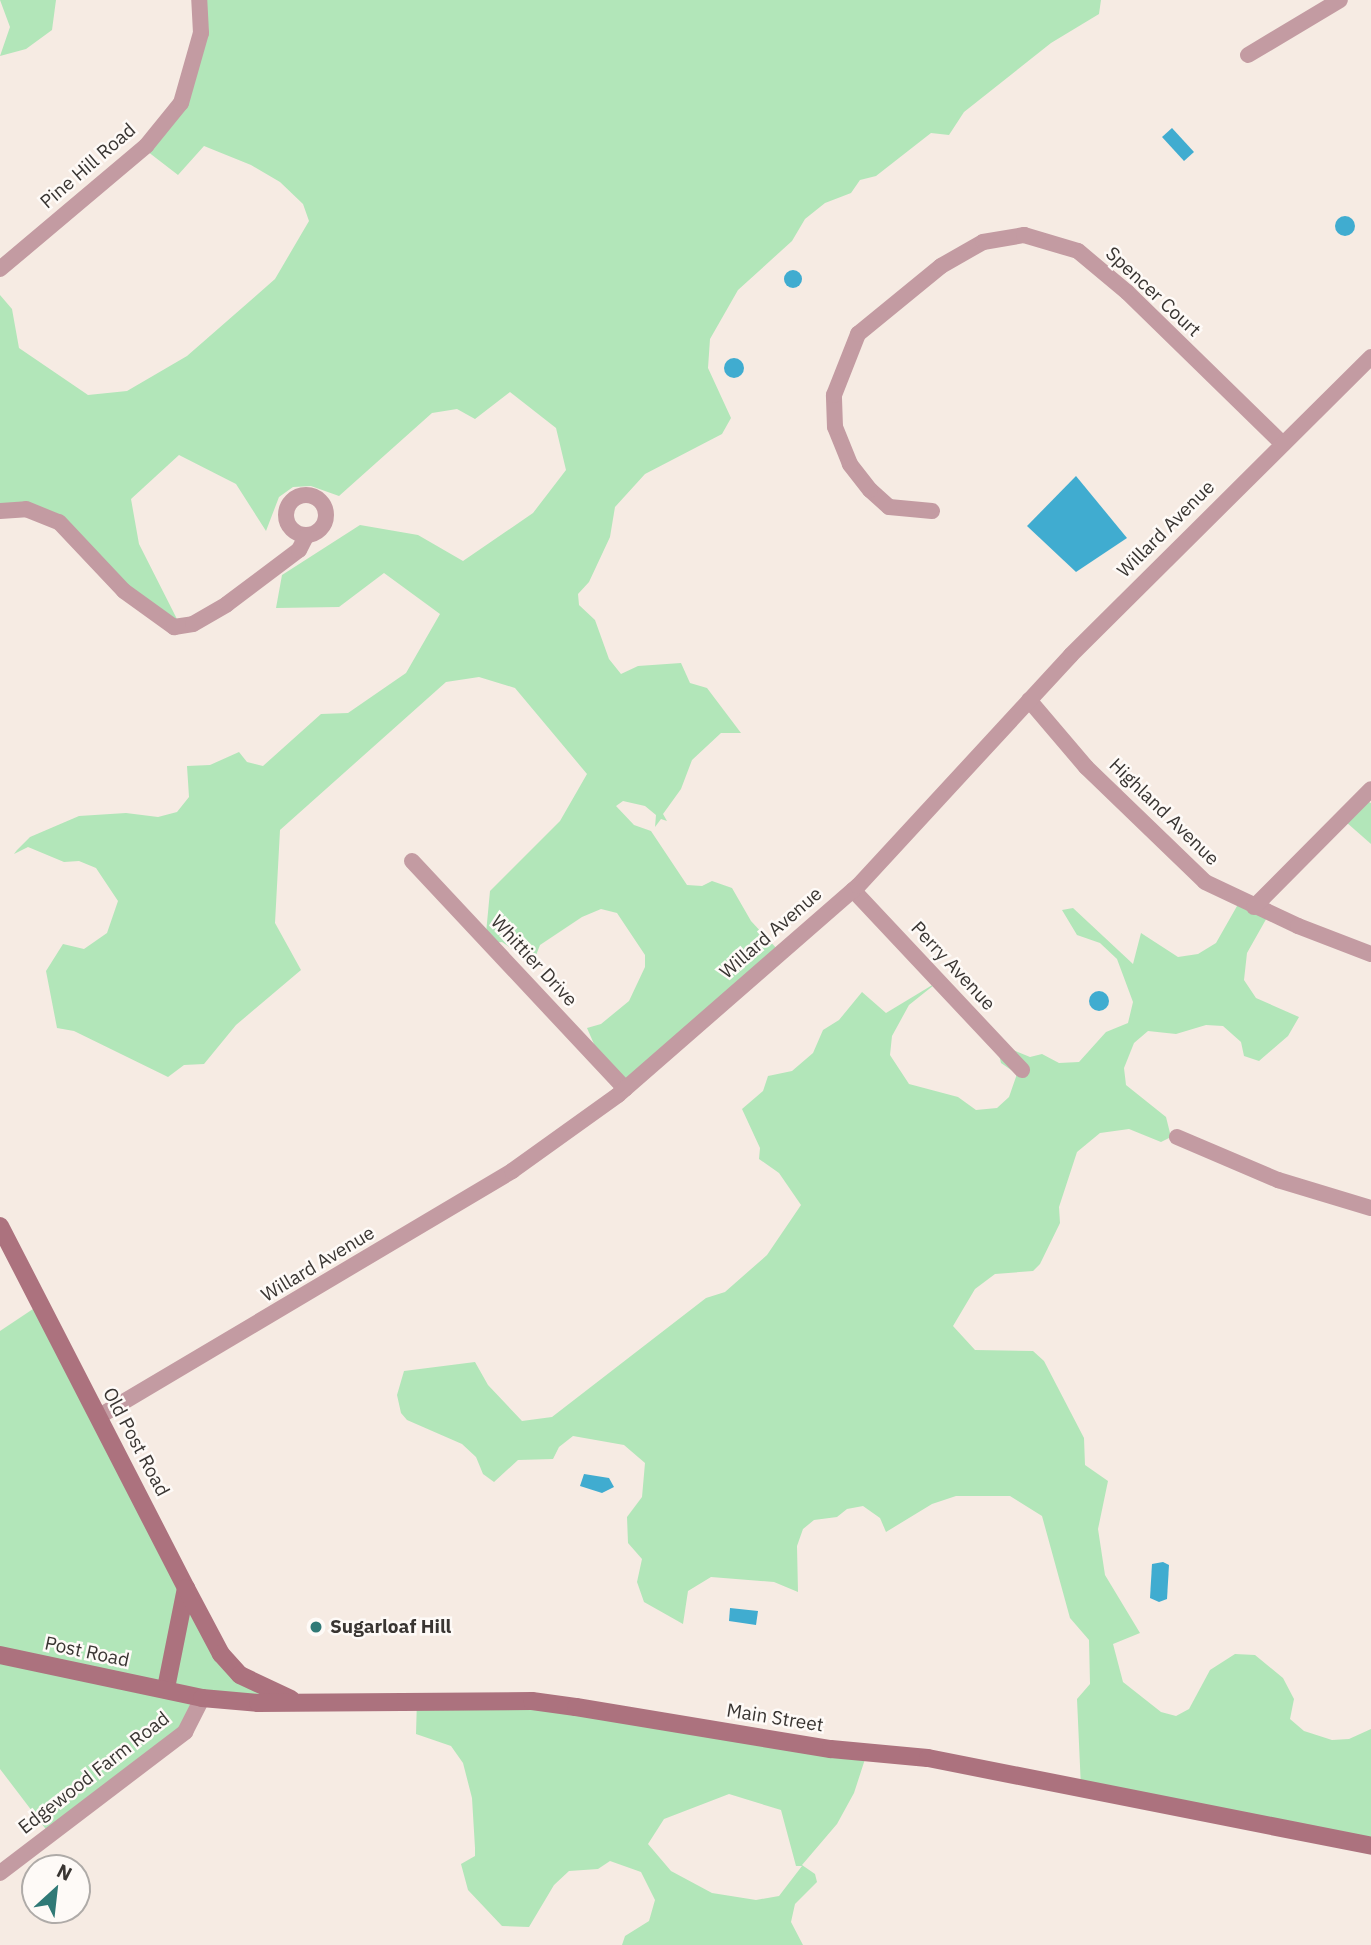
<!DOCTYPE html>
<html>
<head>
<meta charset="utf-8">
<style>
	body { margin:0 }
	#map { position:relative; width:1371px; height:1945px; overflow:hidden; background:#f6ebe3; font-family:"IBM Plex Sans",sans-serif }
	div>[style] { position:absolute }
	.green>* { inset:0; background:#b2e6b9 }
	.water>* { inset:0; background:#40acd0 }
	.round { border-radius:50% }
	.street>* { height:16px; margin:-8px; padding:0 8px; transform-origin:8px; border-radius:8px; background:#c39ba2 }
	.street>.ring { margin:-8px; padding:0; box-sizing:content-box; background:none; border:16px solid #c39ba2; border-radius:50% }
	.secondary>* { height:18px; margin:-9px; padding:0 9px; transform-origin:9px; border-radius:9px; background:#ac727e }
	.dots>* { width:19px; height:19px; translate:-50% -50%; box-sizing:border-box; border:4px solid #fefaf7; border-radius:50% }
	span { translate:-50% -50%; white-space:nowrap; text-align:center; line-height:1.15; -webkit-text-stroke:5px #fefaf7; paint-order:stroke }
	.street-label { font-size:19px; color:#393532 }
	.poi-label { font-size:19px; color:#393532; font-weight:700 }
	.left { translate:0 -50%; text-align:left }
	.north { position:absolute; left:21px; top:1854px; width:70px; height:70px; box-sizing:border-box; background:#fefaf7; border:2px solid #afaba8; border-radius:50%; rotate:27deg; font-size:19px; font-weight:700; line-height:28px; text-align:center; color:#393532 }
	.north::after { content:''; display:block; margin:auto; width:24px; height:32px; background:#307976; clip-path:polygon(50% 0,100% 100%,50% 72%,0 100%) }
</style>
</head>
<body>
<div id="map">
	<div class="green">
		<i style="clip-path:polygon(0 0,56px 0,52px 30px,26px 49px,0 56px,10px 27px)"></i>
		<i style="clip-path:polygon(200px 0,1101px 0,1099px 14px,1051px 43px,964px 112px,949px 135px,931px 133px,876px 176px,860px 180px,851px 193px,825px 203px,805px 219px,792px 241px,738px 290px,710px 339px,708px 368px,731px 418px,722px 434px,645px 474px,615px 507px,610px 537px,589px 582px,578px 594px,579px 605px,595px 620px,609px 659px,621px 674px,638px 666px,681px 663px,690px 683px,707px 688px,741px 733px,721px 733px,692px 760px,681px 789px,663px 814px,667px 821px,661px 819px,655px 827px,656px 815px,645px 806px,623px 801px,616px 806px,634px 825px,651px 831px,687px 885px,702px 886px,712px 881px,732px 888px,751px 921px,779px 951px,627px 1085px,597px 1051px,587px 1028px,601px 1024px,629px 1001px,645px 967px,645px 955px,617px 913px,601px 909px,582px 917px,540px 945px,533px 963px,502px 942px,485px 944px,490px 891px,560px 821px,587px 774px,515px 688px,479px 677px,446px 682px,280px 830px,275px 923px,301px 970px,236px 1025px,204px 1064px,184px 1065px,168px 1077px,74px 1031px,57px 1028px,46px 971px,63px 944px,84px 949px,107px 933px,118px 901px,96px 868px,79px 861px,64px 862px,28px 847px,14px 854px,17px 850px,30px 837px,79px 816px,126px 813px,158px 817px,177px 812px,189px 797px,187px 766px,210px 765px,239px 752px,247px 762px,263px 766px,321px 714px,348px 713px,406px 673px,440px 614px,384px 573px,339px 607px,276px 608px,282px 575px,360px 525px,418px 535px,463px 561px,533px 513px,566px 470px,556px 428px,510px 392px,475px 419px,457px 409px,432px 413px,339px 496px,311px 486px,293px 487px,279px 497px,266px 531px,236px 484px,179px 455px,131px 499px,139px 544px,180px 625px,158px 616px,61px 520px,0 508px,0 295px,12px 309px,19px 348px,88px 395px,127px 391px,187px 356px,275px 279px,309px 221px,303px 204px,280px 182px,251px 165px,204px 146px,178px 175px,143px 148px,181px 103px)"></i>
		<i style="clip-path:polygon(1363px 799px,1371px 803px,1371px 844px,1346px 822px)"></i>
		<i style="clip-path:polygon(1241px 899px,1269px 914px,1247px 953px,1244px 980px,1256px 998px,1299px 1017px,1288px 1036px,1259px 1061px,1244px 1056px,1241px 1042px,1223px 1026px,1206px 1025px,1176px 1034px,1148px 1031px,1134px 1043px,1124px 1068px,1126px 1085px,1166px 1117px,1171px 1137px,1161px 1142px,1129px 1129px,1100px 1133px,1077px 1152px,1059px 1207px,1060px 1223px,1040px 1264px,1033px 1271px,995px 1274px,975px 1289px,953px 1326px,975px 1350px,1033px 1351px,1044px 1361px,1084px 1438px,1085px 1465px,1108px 1481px,1098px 1529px,1105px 1575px,1140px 1633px,1113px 1644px,1123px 1682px,1161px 1712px,1176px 1716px,1189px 1709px,1210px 1670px,1235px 1654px,1255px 1655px,1283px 1678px,1294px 1699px,1290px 1719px,1304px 1731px,1332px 1740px,1349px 1739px,1371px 1729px,1371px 1843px,1081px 1788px,1077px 1699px,1090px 1684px,1089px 1640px,1070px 1618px,1042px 1516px,1010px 1496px,956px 1496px,932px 1504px,886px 1532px,880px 1518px,863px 1506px,847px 1509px,837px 1517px,814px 1520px,803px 1529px,797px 1546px,798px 1592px,774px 1582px,711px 1577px,688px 1591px,683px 1624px,644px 1602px,637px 1582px,642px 1559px,628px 1543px,627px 1517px,642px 1497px,645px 1463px,624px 1445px,573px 1436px,559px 1447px,553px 1459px,518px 1460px,494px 1482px,483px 1474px,476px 1457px,462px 1444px,407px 1420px,401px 1413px,397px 1395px,404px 1371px,475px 1362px,488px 1385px,522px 1421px,552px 1417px,706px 1298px,725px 1292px,767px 1255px,801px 1205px,779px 1173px,759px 1159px,760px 1148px,742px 1109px,763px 1091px,768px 1076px,792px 1071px,813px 1053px,823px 1030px,839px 1020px,862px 992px,886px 1013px,939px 981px,909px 1005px,892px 1036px,890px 1055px,909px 1084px,958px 1097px,976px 1110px,997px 1108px,1009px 1097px,1017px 1074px,1001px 1063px,996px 1043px,1030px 1057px,1042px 1054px,1059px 1063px,1079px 1062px,1106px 1032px,1128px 1023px,1133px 1002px,1117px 959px,1100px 943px,1077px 935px,1062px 910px,1073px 908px,1133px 964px,1141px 933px,1178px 957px,1198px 954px,1216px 943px)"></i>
		<i style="clip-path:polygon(42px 1303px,236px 1667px,292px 1698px,204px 1695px,198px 1713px,48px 1832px,0 1769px,0 1331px)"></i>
		<i style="clip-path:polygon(evenodd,493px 1694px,867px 1753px,854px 1793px,837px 1824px,802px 1865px,815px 1874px,817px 1882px,795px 1904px,791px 1922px,803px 1945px,622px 1945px,625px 1936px,649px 1921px,655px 1900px,641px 1872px,610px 1861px,598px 1869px,569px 1871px,554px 1885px,529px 1927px,502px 1926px,468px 1890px,461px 1864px,475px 1856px,475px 1848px,472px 1798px,463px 1763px,451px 1746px,416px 1734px,417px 1699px,493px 1694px,729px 1794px,781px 1810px,796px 1866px,802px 1866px,779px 1896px,756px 1900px,712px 1893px,671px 1871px,648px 1844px,664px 1819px,729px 1794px)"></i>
	</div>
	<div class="water">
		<i style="clip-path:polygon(1172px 128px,1194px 152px,1184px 161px,1162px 137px)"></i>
		<i class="round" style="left:1335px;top:216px;width:20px;height:20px"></i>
		<i class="round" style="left:784px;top:270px;width:18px;height:18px"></i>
		<i class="round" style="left:724px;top:358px;width:20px;height:20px"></i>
		<i style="clip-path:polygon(1076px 476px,1127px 538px,1076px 572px,1027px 526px)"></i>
		<i class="round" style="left:1089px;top:991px;width:20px;height:20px"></i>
		<i style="clip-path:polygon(584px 1474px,609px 1478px,614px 1487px,602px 1493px,580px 1486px)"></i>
		<i style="clip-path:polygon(1163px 1562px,1169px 1565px,1167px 1599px,1159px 1602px,1150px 1598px,1152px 1564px)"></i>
		<i style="clip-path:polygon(730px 1608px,758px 1611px,756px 1625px,729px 1621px)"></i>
	</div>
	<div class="street">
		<i style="left:1248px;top:55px;width:107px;rotate:-30.9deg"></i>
		<i style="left:0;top:269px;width:191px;rotate:-40.1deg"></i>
		<i style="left:146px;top:146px;width:55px;rotate:-50.9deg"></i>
		<i style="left:181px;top:103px;width:73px;rotate:-74.1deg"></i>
		<i style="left:201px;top:33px;width:33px;rotate:-93deg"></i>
		<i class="ring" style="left:286px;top:495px;width:24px;height:24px"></i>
		<i style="left:0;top:511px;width:26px;rotate:-4deg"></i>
		<i style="left:26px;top:509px;width:35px;rotate:22deg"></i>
		<i style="left:59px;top:522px;width:95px;rotate:46.7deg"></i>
		<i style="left:124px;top:591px;width:62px;rotate:35.8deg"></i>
		<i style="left:174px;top:627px;width:19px;rotate:-9deg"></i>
		<i style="left:193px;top:624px;width:39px;rotate:-30deg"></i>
		<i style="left:227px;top:604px;width:90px;rotate:-36.9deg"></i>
		<i style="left:299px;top:550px;width:16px;rotate:-63deg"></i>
		<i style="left:932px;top:511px;width:43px;rotate:-174.7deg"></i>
		<i style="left:889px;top:507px;width:25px;rotate:-138deg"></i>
		<i style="left:870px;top:490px;width:33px;rotate:-128deg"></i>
		<i style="left:850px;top:464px;width:40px;rotate:-112deg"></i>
		<i style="left:835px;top:427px;width:32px;rotate:-92deg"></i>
		<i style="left:834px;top:395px;width:66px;rotate:-68.5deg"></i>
		<i style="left:858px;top:334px;width:107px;rotate:-39.3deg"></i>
		<i style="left:941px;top:266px;width:48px;rotate:-29.7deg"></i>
		<i style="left:983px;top:242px;width:42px;rotate:-9.7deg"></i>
		<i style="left:1024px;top:235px;width:56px;rotate:16.5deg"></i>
		<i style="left:1078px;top:251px;width:64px;rotate:39.9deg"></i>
		<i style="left:1127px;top:292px;width:218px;rotate:44.3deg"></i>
		<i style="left:1029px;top:700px;width:88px;rotate:49.6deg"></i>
		<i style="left:1086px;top:767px;width:165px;rotate:44deg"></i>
		<i style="left:1205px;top:882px;width:103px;rotate:25.3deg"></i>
		<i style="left:1298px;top:926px;width:78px;rotate:21deg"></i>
		<i style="left:412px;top:861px;width:312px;rotate:46.9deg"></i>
		<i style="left:853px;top:890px;width:247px;rotate:46.8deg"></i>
		<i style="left:1254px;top:907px;width:166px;rotate:-45.2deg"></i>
		<i style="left:1177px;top:1137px;width:110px;rotate:23.1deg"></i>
		<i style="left:1278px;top:1180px;width:97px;rotate:16.8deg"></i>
		<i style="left:98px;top:1417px;width:482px;rotate:-30.7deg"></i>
		<i style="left:512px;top:1171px;width:130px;rotate:-35.6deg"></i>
		<i style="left:618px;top:1095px;width:318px;rotate:-41.1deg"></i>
		<i style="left:858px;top:886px;width:314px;rotate:-47.3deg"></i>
		<i style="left:1071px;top:655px;width:423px;rotate:-44.8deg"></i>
		<i style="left:0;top:1873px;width:233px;rotate:-37.3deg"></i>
		<i style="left:185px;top:1732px;width:38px;rotate:-63deg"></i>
	</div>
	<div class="secondary">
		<i style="left:0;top:1226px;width:407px;rotate:62.8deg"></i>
		<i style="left:186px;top:1588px;width:102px;rotate:101.3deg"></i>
		<i style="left:186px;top:1588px;width:75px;rotate:62.1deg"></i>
		<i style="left:221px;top:1654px;width:28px;rotate:48deg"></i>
		<i style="left:240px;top:1675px;width:56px;rotate:25.2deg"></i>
		<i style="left:0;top:1655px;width:207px;rotate:12deg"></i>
		<i style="left:202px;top:1698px;width:56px;rotate:5.1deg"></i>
		<i style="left:258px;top:1703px;width:274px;rotate:-0.4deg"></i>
		<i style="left:532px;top:1701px;width:44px;rotate:7.8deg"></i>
		<i style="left:576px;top:1707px;width:258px;rotate:9.4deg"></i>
		<i style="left:831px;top:1749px;width:97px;rotate:5.3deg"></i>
		<i style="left:928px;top:1758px;width:452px;rotate:11.2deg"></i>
	</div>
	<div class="dots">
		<i style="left:316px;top:1627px;background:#307976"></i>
	</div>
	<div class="street-label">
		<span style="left:88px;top:166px;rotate:-41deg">Pine Hill Road</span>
		<span style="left:1153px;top:292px;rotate:43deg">Spencer Court</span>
		<span style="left:1166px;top:529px;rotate:-45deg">Willard Avenue</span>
		<span style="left:1164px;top:812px;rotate:44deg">Highland Avenue</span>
		<span style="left:771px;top:933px;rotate:-41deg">Willard Avenue</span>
		<span style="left:534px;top:961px;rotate:47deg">Whittier Drive</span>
		<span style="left:953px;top:966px;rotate:47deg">Perry Avenue</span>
		<span style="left:318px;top:1264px;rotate:-31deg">Willard Avenue</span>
		<span style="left:136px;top:1442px;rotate:62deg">Old Post Road</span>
		<span style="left:87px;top:1652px;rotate:12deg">Post Road</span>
		<span style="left:775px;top:1718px;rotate:9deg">Main Street</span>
		<span style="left:94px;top:1773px;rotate:-38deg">Edgewood Farm Road</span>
	</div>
	<div class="poi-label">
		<span class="left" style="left:330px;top:1627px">Sugarloaf Hill</span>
	</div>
	<div class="north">N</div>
</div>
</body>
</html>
